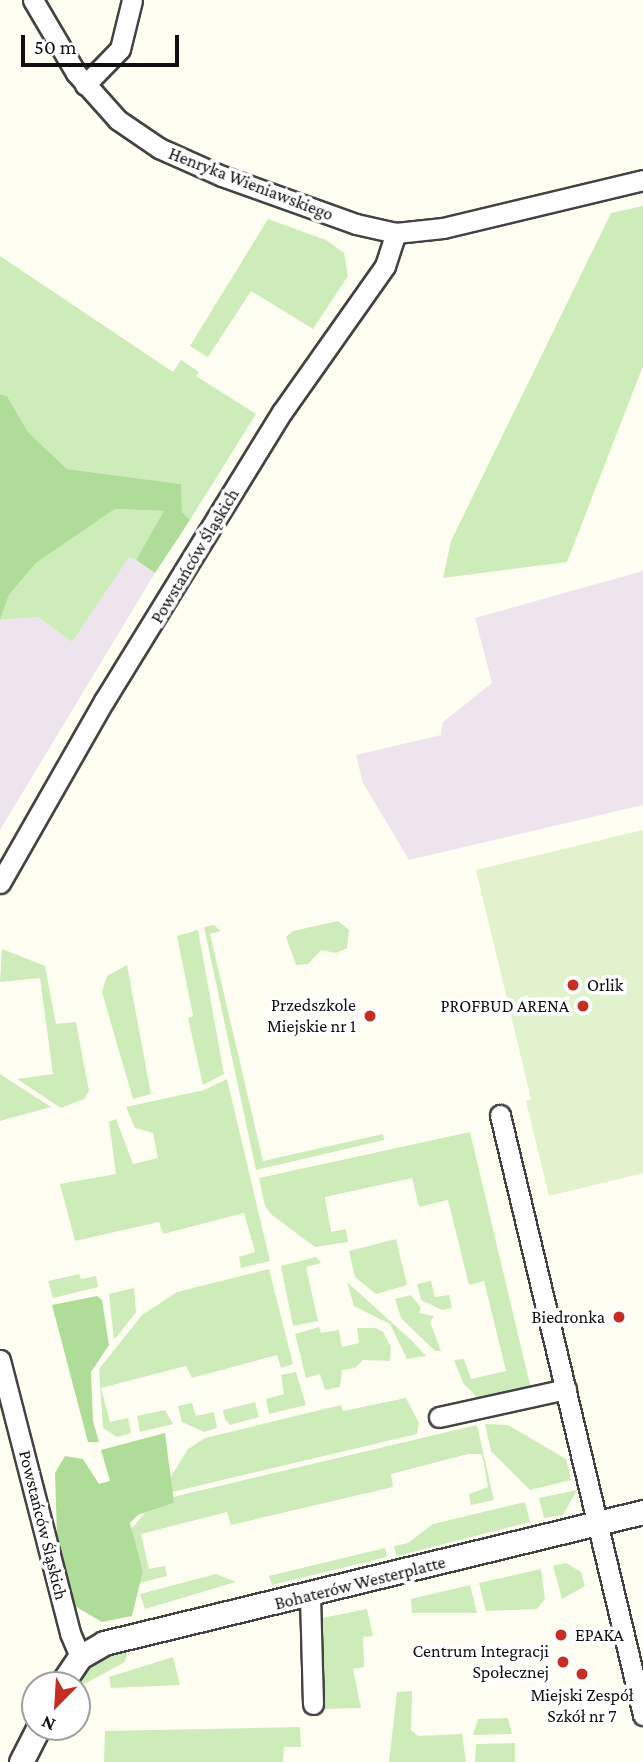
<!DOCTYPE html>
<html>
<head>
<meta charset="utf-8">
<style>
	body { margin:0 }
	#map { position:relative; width:643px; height:1762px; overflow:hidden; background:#fffef2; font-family:"Crimson Pro",serif }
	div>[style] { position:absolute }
	.industrial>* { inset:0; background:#eee4ee }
	.green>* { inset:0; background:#ceebba }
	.forest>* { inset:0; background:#b0dc99 }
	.pitch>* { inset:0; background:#e1f2cc }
	.roads { filter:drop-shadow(2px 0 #434343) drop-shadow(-2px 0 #434343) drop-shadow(0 2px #434343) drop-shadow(0 -2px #434343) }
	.minor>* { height:19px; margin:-9.5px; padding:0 9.5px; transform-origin:9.5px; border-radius:9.5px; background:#fff }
	.tertiary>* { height:23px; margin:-11.5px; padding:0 11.5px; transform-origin:11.5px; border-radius:11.5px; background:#fff }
	.dots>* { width:19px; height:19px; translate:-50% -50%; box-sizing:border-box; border:4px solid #fff; border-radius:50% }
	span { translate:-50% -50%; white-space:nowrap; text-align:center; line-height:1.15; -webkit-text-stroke:7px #fff; paint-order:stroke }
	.street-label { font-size:18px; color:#101010 }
	.poi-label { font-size:18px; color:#101010 }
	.left { translate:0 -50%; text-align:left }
	.right { translate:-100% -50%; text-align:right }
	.north { position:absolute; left:21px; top:1671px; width:70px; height:70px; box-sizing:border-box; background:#fff; border:2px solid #9f9f9f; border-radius:50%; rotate:204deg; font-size:19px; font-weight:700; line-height:28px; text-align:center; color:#101010 }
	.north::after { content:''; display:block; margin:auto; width:24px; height:32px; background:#c42e23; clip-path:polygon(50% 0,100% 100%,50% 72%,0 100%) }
	.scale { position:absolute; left:21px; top:35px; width:158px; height:32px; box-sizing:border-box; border:4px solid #101010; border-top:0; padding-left:9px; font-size:21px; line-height:24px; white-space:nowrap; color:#101010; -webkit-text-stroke:5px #fff; paint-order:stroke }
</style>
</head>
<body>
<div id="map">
	<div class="industrial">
		<i style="clip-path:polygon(129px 556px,155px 573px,0 830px,0 620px,38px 617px,72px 642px)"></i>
		<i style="clip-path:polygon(643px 571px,643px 805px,409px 860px,363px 783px,356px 755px,441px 735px,443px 722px,492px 683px,475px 618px)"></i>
	</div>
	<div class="green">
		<i style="clip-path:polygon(643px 206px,643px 366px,567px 562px,443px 578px,451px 541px,611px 213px)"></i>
		<i style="clip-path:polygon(268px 219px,326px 240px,344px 253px,348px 276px,313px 329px,251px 291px,208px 357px,190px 346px)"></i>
		<i style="clip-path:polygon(0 256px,173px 372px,181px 360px,199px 372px,196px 376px,256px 414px,190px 520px,182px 512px,180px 484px,67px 469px,28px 432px,7px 396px,0 394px)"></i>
		<i style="clip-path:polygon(115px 509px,165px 511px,136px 560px,129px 557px,72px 642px,38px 617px,0 620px,9px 595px,36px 563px)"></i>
		<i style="clip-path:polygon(338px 921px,349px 930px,347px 948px,336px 953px,321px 950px,308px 964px,296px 965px,286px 937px,293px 931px)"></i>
		<i style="clip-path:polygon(214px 925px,221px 931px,210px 934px,263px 1161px,383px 1134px,384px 1140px,256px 1170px,204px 927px)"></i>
		<i style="clip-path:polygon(198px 930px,224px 1074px,203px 1085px,188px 1018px,193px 1016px,177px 936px)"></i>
		<i style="clip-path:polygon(2px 949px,45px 966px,56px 1024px,76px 1022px,89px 1091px,84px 1099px,61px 1108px,17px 1079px,53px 1074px,40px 978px,0 982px)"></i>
		<i style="clip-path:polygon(127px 965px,151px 1094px,133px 1099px,102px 992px,107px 976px)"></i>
		<i style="clip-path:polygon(0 1074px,51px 1107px,0 1121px)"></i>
		<i style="clip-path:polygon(227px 1079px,270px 1261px,241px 1268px,239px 1257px,255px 1252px,244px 1213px,163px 1234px,159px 1222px,75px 1241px,60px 1184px,116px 1174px,109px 1122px,116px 1119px,133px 1164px,158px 1158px,153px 1133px,135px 1128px,126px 1107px,204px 1090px)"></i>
		<i style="clip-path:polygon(470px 1132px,531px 1389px,494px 1398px,477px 1397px,463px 1383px,454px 1360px,464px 1359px,471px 1379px,506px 1371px,484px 1281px,469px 1285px,448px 1200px,419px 1207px,412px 1178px,325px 1197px,331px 1232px,346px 1229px,348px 1242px,315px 1247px,272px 1215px,265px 1206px,259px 1178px)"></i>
		<i style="clip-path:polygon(396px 1239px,407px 1285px,376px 1294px,355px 1277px,349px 1251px)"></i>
		<i style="clip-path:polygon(316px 1257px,321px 1263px,306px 1267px,318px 1321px,293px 1326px,281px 1266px)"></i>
		<i style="clip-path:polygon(269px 1269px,293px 1364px,281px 1368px,277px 1355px,192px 1378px,186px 1366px,101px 1388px,110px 1422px,128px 1418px,131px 1433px,117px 1437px,103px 1428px,99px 1369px,142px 1315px,177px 1292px)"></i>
		<i style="clip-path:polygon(79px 1274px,81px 1279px,96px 1276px,98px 1287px,53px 1298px,48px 1281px)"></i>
		<i style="clip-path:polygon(431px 1281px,435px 1297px,449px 1295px,452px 1308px,442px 1310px,421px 1300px,417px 1284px)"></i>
		<i style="clip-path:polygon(347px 1282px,410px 1339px,426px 1356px,407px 1359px,390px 1324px,354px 1306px)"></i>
		<i style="clip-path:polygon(134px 1288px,136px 1312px,114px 1340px,109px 1294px)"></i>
		<i style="clip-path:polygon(411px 1295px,421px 1308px,419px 1313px,434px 1316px,430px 1322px,441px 1351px,435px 1351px,401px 1318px,395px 1299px)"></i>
		<i style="clip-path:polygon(319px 1327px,321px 1333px,339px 1330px,342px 1347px,359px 1343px,357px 1328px,376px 1328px,383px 1332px,391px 1347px,390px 1361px,363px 1360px,355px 1368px,342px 1370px,340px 1387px,325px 1390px,320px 1374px,306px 1378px,295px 1334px)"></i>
		<i style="clip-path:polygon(296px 1372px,306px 1405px,269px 1414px,266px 1399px,284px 1394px,281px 1375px)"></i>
		<i style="clip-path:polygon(406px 1398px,419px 1423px,417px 1434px,172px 1492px,170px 1478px,188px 1449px,205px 1438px,341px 1405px,343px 1411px)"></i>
		<i style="clip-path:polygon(255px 1402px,259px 1417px,230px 1425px,225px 1419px,223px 1410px)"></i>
		<i style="clip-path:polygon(192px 1403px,196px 1416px,214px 1412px,217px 1428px,204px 1432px,182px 1422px,178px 1406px)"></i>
		<i style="clip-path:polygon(165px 1410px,173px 1424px,140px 1432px,137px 1416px)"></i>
		<i style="clip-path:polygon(485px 1424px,508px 1425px,566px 1459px,571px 1480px,530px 1490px,491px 1451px)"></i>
		<i style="clip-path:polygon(477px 1425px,494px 1500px,471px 1505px,469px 1494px,488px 1487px,482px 1454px,468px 1454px,391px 1474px,393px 1487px,231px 1525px,227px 1512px,141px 1534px,149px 1569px,165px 1566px,167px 1576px,140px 1583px,143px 1571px,131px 1529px,145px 1513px,174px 1503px,173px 1497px)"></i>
		<i style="clip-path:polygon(577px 1490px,563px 1515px,544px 1518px,539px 1498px)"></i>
		<i style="clip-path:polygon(525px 1502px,530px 1522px,397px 1556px,395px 1551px,394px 1546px,408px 1543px,433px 1524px)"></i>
		<i style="clip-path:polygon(385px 1548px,387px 1557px,272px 1585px,269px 1576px)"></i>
		<i style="clip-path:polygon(566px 1563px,581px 1572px,585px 1586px,562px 1599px,553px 1566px)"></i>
		<i style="clip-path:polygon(541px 1569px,545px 1599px,537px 1609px,486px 1611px,479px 1583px)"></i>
		<i style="clip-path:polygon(216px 1574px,236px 1582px,145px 1609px,140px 1594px)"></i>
		<i style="clip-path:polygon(470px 1585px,477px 1613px,412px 1613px,411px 1599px)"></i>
		<i style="clip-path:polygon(367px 1609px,373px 1636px,363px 1637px,364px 1667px,353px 1669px,361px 1708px,324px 1709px,322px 1618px)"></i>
		<i style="clip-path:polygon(128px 1650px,125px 1662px,77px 1688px,87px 1668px,99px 1659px)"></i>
		<i style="clip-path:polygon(173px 1657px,180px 1685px,111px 1688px,109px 1677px)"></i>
		<i style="clip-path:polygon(412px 1691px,411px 1730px,418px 1736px,462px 1734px,466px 1762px,389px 1762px,397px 1692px)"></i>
		<i style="clip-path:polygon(508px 1718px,512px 1734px,473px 1735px,478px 1719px)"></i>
		<i style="clip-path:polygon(300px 1727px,301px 1747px,284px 1747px,283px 1762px,104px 1762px,105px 1731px)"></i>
		<i style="clip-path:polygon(515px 1743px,515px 1762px,475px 1762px,476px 1744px)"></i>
	</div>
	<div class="forest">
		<i style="clip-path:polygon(0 394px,7px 396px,28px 432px,67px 469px,181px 484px,182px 512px,190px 520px,155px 573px,136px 560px,164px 511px,115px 509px,36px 563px,9px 595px,0 620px)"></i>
		<i style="clip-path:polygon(97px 1296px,102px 1300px,109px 1345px,91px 1372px,93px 1421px,99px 1442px,88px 1442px,52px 1305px)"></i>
		<i style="clip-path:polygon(165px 1433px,174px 1503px,138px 1515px,130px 1523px,143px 1571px,132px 1616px,102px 1622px,73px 1605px,57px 1535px,55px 1473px,65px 1456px,83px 1459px,99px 1484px,110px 1481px,101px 1450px)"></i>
	</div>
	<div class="pitch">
		<i style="clip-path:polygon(643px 830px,643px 1173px,549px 1196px,526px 1101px,531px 1099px,476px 870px)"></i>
	</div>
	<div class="roads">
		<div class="minor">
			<i style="left:33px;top:0;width:85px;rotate:59.5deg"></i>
			<i style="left:76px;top:73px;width:63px;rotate:48.2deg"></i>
			<i style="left:118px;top:120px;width:50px;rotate:34.3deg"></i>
			<i style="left:159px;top:148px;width:69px;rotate:24deg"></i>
			<i style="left:222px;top:176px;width:142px;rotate:19.7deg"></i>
			<i style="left:356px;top:224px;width:41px;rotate:12.7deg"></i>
			<i style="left:396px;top:233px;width:47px;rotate:-6.1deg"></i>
			<i style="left:443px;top:228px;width:206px;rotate:-13.5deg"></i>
			<i style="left:85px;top:85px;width:50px;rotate:-45.8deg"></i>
			<i style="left:120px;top:49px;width:50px;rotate:-76.2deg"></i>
			<i style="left:0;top:883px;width:210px;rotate:-60.3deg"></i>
			<i style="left:104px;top:701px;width:339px;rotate:-58.4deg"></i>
			<i style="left:282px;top:412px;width:179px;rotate:-54.8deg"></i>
			<i style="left:385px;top:266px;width:35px;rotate:-72deg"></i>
			<i style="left:500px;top:1115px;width:617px;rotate:76.59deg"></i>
			<i style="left:0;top:1360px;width:282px;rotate:75.6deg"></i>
			<i style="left:70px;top:1633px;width:26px;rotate:67deg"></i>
			<i style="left:439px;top:1417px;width:130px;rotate:-12.4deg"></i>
			<i style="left:310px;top:1596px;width:108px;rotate:88.4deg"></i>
		</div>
		<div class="tertiary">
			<i style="left:61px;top:1685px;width:34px;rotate:-56deg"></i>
			<i style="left:80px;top:1657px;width:28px;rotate:-30deg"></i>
			<i style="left:104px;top:1643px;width:555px;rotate:-13.66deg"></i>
			<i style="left:21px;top:1762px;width:39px;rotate:-63deg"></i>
		</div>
	</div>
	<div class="dots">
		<i style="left:573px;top:985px;background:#c42e23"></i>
		<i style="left:583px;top:1006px;background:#c42e23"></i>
		<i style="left:370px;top:1016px;background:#c42e23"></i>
		<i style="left:619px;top:1317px;background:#c42e23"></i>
		<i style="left:561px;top:1635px;background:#c42e23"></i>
		<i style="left:563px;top:1662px;background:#c42e23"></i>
		<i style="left:582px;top:1674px;background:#c42e23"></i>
	</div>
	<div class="street-label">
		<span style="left:251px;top:184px;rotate:21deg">Henryka Wieniawskiego</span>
		<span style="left:195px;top:556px;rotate:-59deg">Powstańców Śląskich</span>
		<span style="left:43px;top:1525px;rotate:76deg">Powstańców Śląskich</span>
		<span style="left:360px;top:1583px;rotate:-14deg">Bohaterów Westerplatte</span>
	</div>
	<div class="poi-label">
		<span class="left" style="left:587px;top:985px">Orlik</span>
		<span class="right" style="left:356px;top:1016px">Przedszkole<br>Miejskie nr 1</span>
		<span class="right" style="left:569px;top:1006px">PROFBUD ARENA</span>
		<span class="right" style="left:605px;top:1317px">Biedronka</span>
		<span class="left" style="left:575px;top:1635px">EPAKA</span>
		<span class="right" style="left:549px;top:1662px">Centrum Integracji<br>Społecznej</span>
		<span style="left:582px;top:1706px">Miejski Zespół<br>Szkół nr 7</span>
	</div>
	<div class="north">N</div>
	<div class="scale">50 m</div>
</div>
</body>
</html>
